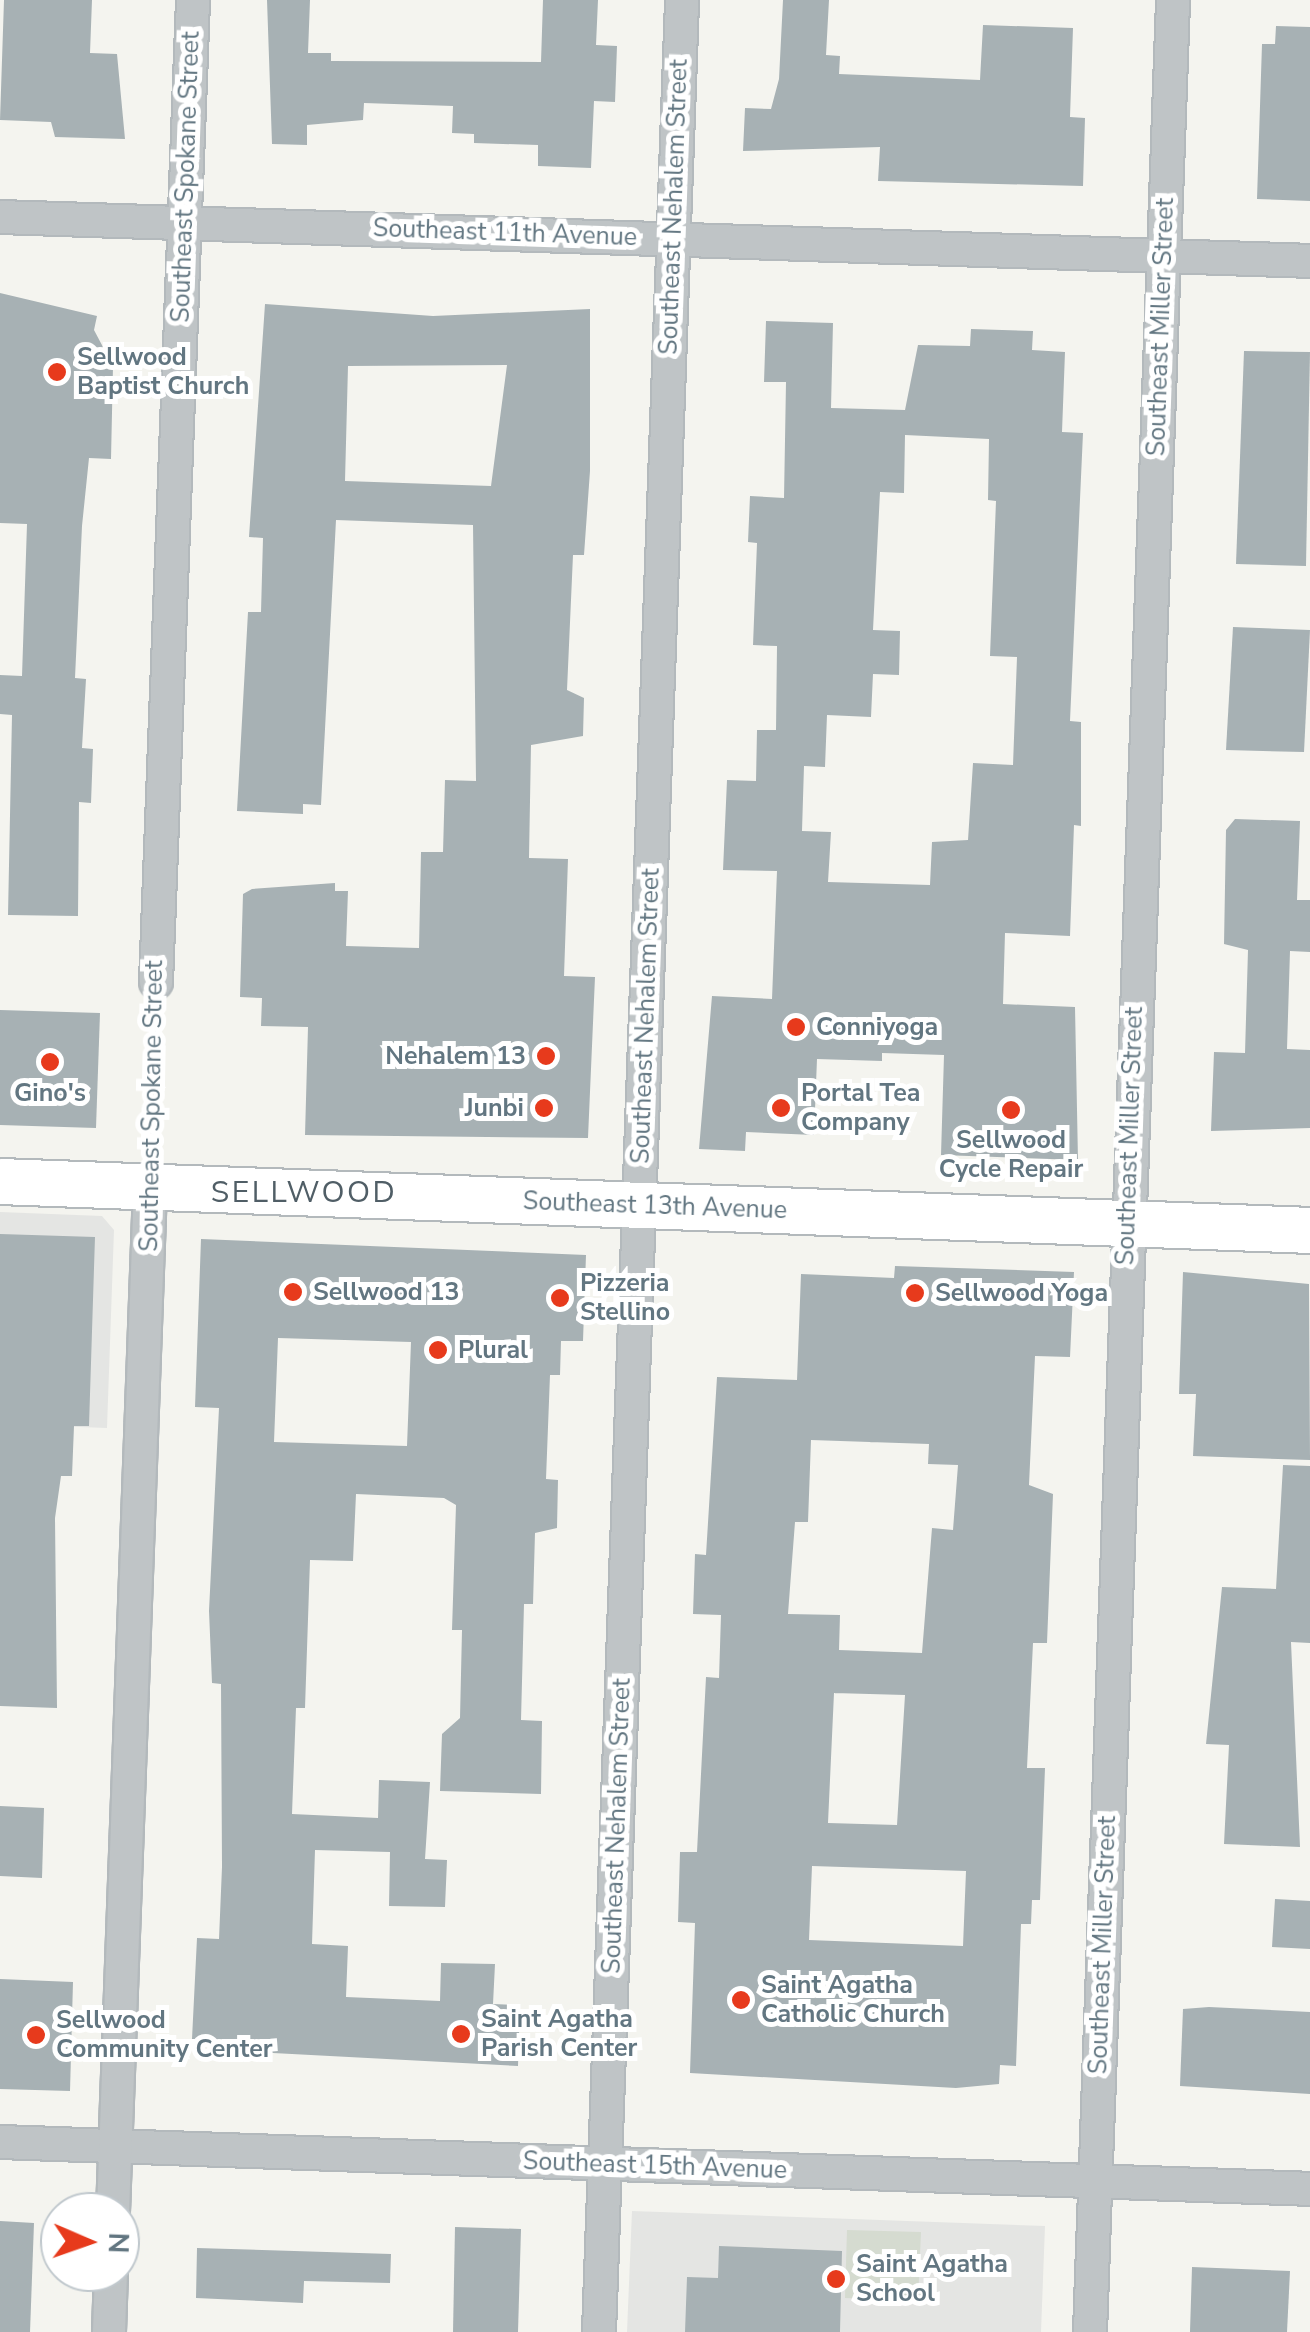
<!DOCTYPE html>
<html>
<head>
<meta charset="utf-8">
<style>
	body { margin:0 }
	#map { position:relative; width:1310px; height:2332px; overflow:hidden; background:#f4f4ef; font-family:"Nunito Sans",sans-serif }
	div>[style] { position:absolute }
	.built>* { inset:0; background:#e4e5e3 }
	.green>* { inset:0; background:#d5dbd0 }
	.building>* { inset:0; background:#a7b1b4 }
	.path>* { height:6px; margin-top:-3px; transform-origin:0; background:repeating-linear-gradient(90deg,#bbbdbf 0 5px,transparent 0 10px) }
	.roads { filter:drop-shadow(2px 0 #b3b9bc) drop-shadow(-2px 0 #b3b9bc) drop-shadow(0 2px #b3b9bc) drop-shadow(0 -2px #b3b9bc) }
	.street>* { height:32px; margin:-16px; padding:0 16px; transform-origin:16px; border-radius:16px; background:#bfc4c6 }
	.secondary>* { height:45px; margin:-22.5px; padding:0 22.5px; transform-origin:22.5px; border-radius:22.5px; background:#fff }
	.dots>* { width:28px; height:28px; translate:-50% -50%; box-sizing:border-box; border:5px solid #fff; border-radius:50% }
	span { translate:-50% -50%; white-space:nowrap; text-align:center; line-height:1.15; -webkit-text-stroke:10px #fff; paint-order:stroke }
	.street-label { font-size:25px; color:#627681 }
	.poi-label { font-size:25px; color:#627681; font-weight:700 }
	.left { translate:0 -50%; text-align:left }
	.right { translate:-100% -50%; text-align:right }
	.quarter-label { font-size:30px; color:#505e66; letter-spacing:2.5px }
	.north { position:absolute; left:40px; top:2192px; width:100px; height:100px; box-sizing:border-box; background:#fff; border:2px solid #c0c8cd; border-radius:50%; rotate:92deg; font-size:28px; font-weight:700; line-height:40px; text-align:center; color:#627681 }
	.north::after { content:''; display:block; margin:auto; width:35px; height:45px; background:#e73a1c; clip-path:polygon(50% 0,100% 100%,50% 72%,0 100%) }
</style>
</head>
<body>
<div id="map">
	<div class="built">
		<i style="clip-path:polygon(0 1212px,102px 1216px,114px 1230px,107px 1428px,0 1424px)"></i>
		<i style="clip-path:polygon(632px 2211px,1045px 2226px,1041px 2332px,627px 2332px)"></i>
	</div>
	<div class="green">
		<i style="clip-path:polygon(847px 2230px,921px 2232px,918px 2301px,845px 2298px)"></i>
	</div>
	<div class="building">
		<i style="clip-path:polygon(4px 0,92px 0,90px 53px,117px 54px,125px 139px,55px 137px,51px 122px,0 120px)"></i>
		<i style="clip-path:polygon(267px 0,310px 0,308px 53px,331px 53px,331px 61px,541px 62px,543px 0,598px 0,596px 45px,617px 46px,615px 102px,594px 101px,591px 168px,538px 166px,538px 145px,474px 143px,474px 134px,452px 133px,453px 106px,364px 103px,363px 120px,307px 125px,307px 145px,272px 144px)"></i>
		<i style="clip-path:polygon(783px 0,829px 0,826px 55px,840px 56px,839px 74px,980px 80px,983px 25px,1073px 28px,1070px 117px,1085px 118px,1083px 186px,878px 181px,880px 147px,743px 151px,745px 108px,771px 109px,779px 79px)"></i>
		<i style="clip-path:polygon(1276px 26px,1310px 27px,1310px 201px,1257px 199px,1262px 44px,1275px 44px)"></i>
		<i style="clip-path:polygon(0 293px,97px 316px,94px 330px,113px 366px,111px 459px,89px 458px,82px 526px,75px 678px,86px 679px,82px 748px,93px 749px,91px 803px,79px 802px,78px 916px,8px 915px,12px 715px,0 714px,0 675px,22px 676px,27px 524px,0 523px)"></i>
		<i style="clip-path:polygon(evenodd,265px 304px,433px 316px,590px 309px,590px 471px,584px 555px,573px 555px,567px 690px,584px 698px,583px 736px,531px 745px,529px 858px,568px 859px,564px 976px,595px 977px,588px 1138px,305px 1135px,308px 1027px,261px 1026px,262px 998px,240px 997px,243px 894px,252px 889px,335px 883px,335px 891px,348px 891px,346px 946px,419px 948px,421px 852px,443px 852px,445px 780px,476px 781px,473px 525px,336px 520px,321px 805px,303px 804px,303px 814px,237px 811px,248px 612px,261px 612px,263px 538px,249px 537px,265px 304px,507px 365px,491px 486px,345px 481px,348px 366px,507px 365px)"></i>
		<i style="clip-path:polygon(evenodd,766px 321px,833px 323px,831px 408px,905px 410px,918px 345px,970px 346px,971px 329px,1033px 331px,1032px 350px,1065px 352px,1062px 432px,1083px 433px,1070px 721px,1081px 722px,1081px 826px,1074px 825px,1070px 936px,1005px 933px,1003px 1004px,1075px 1007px,1078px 1160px,941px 1155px,944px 1055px,882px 1053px,882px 1061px,817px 1059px,814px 1135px,746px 1132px,745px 1151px,699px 1149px,712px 996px,772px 999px,777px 871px,723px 870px,727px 780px,756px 781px,757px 730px,776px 730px,777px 646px,753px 645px,757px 543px,748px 542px,750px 496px,784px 498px,786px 382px,764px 382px,766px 321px,905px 435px,989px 439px,988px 500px,996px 501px,990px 656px,1017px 657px,1013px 765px,973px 763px,968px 840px,932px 842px,930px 885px,828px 882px,831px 832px,802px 831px,804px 766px,825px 767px,827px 715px,871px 717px,873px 674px,899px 675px,900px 631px,873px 630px,880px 492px,904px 493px,905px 435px)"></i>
		<i style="clip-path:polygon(1244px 351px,1310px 352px,1306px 566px,1236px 564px)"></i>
		<i style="clip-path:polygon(1233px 627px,1310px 630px,1304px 752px,1226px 750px)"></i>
		<i style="clip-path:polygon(1235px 819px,1300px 821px,1297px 900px,1310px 900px,1310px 952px,1290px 951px,1287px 1049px,1310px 1050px,1310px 1128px,1211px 1131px,1214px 1052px,1245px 1053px,1248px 950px,1224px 944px,1226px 830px)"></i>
		<i style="clip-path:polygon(0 1010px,100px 1013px,96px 1128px,0 1125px)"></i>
		<i style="clip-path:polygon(0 1234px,95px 1237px,89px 1426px,74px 1426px,72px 1476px,61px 1476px,55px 1518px,57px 1708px,0 1706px)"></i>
		<i style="clip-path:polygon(evenodd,201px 1239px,586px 1255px,583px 1341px,561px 1341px,560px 1375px,550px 1375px,546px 1479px,558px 1480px,557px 1528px,535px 1533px,533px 1604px,524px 1604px,521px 1720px,542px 1721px,541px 1794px,440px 1791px,442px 1734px,460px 1718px,462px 1630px,452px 1630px,456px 1505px,444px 1498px,356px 1494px,353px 1561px,310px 1560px,305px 1708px,296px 1708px,292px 1814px,378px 1818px,379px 1780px,430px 1782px,425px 1859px,447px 1860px,445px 1907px,389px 1906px,390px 1852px,315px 1850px,312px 1944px,348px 1946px,346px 1997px,440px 2001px,441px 1963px,495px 1964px,493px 2004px,520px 2005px,518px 2066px,215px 2050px,216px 2040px,192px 2039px,197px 1938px,219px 1939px,222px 1867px,221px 1684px,212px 1683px,209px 1611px,219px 1408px,195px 1407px,201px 1239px,278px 1338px,411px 1342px,407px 1446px,274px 1442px,278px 1338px)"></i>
		<i style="clip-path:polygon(evenodd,895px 1266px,1074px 1272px,1070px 1357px,1035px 1356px,1029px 1485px,1053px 1494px,1047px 1643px,1033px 1643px,1027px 1768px,1045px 1768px,1040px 1900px,1032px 1900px,1031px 1924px,1021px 1924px,1016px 2066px,1000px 2065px,999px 2084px,956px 2088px,690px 2073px,695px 1923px,678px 1922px,680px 1852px,697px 1852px,706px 1677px,719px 1678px,721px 1615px,693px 1614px,695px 1554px,706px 1555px,717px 1377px,797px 1380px,801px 1274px,894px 1278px,895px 1266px,811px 1440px,929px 1444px,928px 1464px,958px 1465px,953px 1530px,932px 1528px,922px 1653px,839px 1650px,840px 1615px,788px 1614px,795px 1522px,808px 1522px,811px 1440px,895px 1266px,834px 1693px,905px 1695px,897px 1825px,828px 1823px,834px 1693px,895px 1266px,812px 1866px,966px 1871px,963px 1946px,809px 1940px,812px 1866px)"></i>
		<i style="clip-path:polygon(1183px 1272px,1309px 1284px,1310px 1460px,1193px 1456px,1196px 1394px,1179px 1394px)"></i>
		<i style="clip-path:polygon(1283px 1465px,1310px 1466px,1310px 1643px,1291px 1642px,1300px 1847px,1224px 1844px,1229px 1745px,1206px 1744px,1222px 1587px,1276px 1589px)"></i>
		<i style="clip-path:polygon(0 1806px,44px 1808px,42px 1878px,0 1876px)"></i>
		<i style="clip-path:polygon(1275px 1899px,1310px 1901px,1310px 1949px,1272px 1947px)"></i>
		<i style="clip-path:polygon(0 1979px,73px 1982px,70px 2091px,0 2089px)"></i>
		<i style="clip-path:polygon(1209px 2007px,1310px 2012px,1310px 2094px,1180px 2086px,1183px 2009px)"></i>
		<i style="clip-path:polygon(0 2221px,34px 2223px,30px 2332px,0 2332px)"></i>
		<i style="clip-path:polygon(455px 2227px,521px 2229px,518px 2332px,453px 2332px)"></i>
		<i style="clip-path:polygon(719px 2246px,842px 2251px,840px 2332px,685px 2332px,687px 2277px,718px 2278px)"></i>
		<i style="clip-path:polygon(197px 2248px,391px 2254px,390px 2283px,304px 2281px,303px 2303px,196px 2298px)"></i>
		<i style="clip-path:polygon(1192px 2267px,1290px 2271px,1287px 2332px,1190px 2332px)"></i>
	</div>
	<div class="path">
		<i style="left:151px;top:1145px;width:127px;rotate:-88.2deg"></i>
	</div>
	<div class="roads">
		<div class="street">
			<i style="left:0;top:217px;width:1311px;rotate:1.92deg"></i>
			<i style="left:156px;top:982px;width:983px;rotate:-87.84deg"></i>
			<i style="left:0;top:2142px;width:1311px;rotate:2.05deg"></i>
			<i style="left:113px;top:2212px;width:1026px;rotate:-87.93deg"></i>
			<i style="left:109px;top:2332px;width:60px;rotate:-88.1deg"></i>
			<i style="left:599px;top:2332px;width:2333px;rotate:-87.96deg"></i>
			<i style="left:1090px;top:2332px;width:2333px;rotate:-87.96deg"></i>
		</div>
		<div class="secondary">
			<i style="left:0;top:1181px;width:1311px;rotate:2.14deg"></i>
		</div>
	</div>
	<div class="dots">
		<i style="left:57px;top:372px;background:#e73a1c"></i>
		<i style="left:796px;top:1027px;background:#e73a1c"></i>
		<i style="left:546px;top:1056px;background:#e73a1c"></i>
		<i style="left:50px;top:1062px;background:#e73a1c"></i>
		<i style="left:544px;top:1108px;background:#e73a1c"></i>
		<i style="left:781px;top:1108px;background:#e73a1c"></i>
		<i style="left:1011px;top:1110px;background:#e73a1c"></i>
		<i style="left:293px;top:1292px;background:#e73a1c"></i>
		<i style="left:915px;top:1293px;background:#e73a1c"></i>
		<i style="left:560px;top:1298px;background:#e73a1c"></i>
		<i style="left:438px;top:1350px;background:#e73a1c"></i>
		<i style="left:741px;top:2000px;background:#e73a1c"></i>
		<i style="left:461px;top:2034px;background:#e73a1c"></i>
		<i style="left:36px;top:2035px;background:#e73a1c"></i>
		<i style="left:836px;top:2279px;background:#e73a1c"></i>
	</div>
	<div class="street-label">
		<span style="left:186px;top:177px;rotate:-88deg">Southeast Spokane Street</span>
		<span style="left:674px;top:207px;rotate:-88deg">Southeast Nehalem Street</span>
		<span style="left:505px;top:233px;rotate:2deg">Southeast 11th Avenue</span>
		<span style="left:1161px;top:327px;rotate:-88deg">Southeast Miller Street</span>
		<span style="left:646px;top:1016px;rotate:-88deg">Southeast Nehalem Street</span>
		<span style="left:152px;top:1106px;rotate:-89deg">Southeast Spokane Street</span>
		<span style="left:1130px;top:1136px;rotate:-88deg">Southeast Miller Street</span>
		<span style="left:655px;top:1206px;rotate:2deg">Southeast 13th Avenue</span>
		<span style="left:617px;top:1826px;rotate:-88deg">Southeast Nehalem Street</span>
		<span style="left:1103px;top:1945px;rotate:-88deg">Southeast Miller Street</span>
		<span style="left:655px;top:2166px;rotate:2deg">Southeast 15th Avenue</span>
	</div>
	<div class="poi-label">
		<span class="left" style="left:77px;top:372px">Sellwood<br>Baptist Church</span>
		<span class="left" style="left:816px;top:1027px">Conniyoga</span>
		<span class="right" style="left:526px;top:1056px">Nehalem 13</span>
		<span style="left:50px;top:1093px">Gino's</span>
		<span class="left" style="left:801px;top:1108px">Portal Tea<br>Company</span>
		<span class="right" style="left:524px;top:1108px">Junbi</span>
		<span style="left:1011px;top:1155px">Sellwood<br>Cycle Repair</span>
		<span class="left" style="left:580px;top:1298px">Pizzeria<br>Stellino</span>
		<span class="left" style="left:313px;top:1292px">Sellwood 13</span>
		<span class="left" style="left:935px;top:1293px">Sellwood Yoga</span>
		<span class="left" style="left:458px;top:1350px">Plural</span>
		<span class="left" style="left:761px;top:2000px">Saint Agatha<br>Catholic Church</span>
		<span class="left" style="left:481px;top:2034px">Saint Agatha<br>Parish Center</span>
		<span class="left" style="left:56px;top:2035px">Sellwood<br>Community Center</span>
		<span class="left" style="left:856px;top:2279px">Saint Agatha<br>School</span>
	</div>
	<div class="quarter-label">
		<span style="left:304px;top:1193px">SELLWOOD</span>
	</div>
	<div class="north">N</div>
</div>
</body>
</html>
